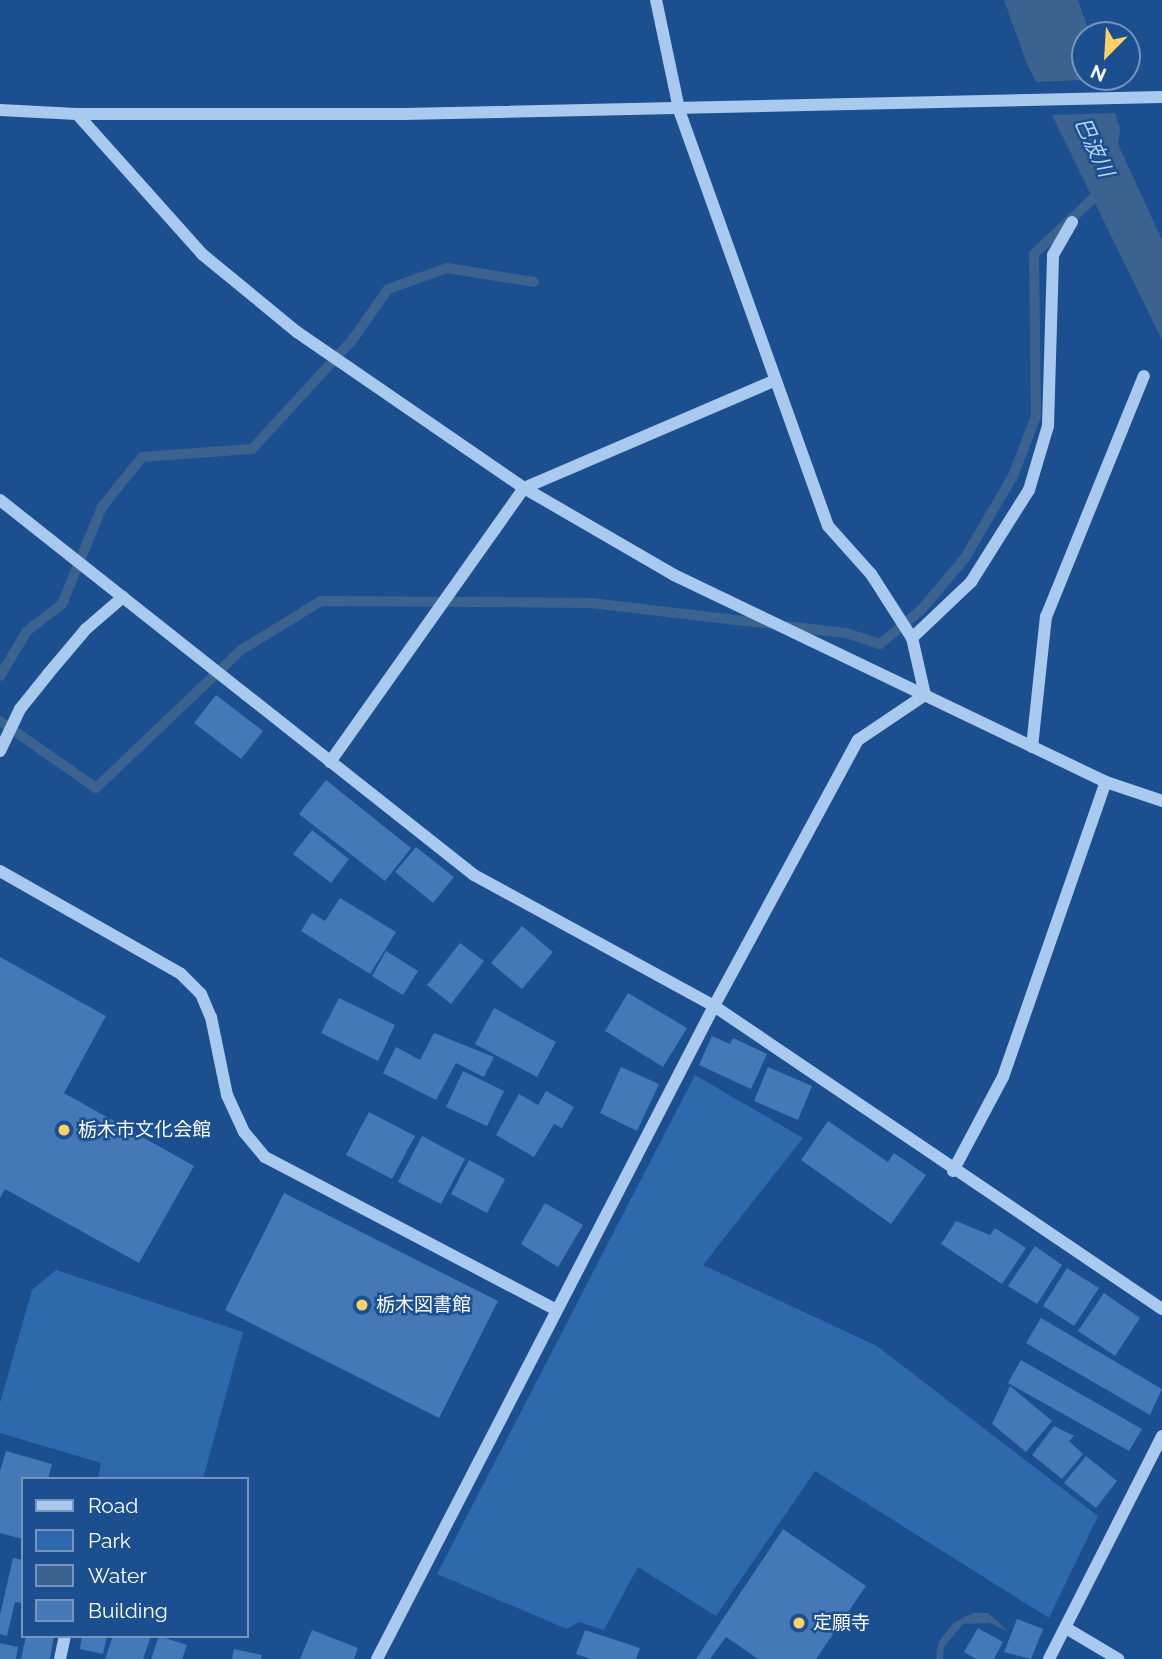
<!DOCTYPE html>
<html>
<head>
<meta charset="utf-8">
<style>
	body { margin:0 }
	#map { position:relative; width:1162px; height:1659px; overflow:hidden; background:#1b4f8f; font-family:Raleway,"Noto Sans JP",sans-serif }
	div>[style] { position:absolute }
	.green>* { inset:0; background:#2e69ad }
	.water>* { inset:0; background:#3c6290 }
	.pier>* { inset:0; background:#1b4f8f }
	.stream>* { height:10px; margin:-5px; padding:0 5px; transform-origin:5px; border-radius:5px; background:#3c6290 }
	.building>* { inset:0; background:#4478b7 }
	.minor>* { height:12px; margin:-6px; padding:0 6px; transform-origin:6px; border-radius:6px; background:#a9c9ee }
	.dots>* { width:19px; height:19px; translate:-50% -50%; box-sizing:border-box; border:4px solid #1b4f8f; border-radius:50% }
	span { translate:-50% -50%; white-space:nowrap; text-align:center; line-height:1.15; -webkit-text-stroke:5px #1b4f8f; paint-order:stroke }
	.poi-label { font-size:19px; color:#fff }
	.left { translate:0 -50%; text-align:left }
	.water-label { font-size:21px; color:#b5d3f5; font-style:italic }
	.legend { position:absolute; left:21px; top:1477px; width:228px; height:161px; box-sizing:border-box; background:#1b4f8f; border:2px solid #7695bc; margin:0; padding:9px 12px; list-style:none; font-size:21px; color:#fff }
	.legend li { display:flex; align-items:center; gap:14px; height:35px }
	.legend b { width:35px; border:2px solid #7695bc }
	.north { position:absolute; left:1071px; top:21px; width:70px; height:70px; box-sizing:border-box; background:#1b4f8f; border:2px solid #7695bc; border-radius:50%; rotate:204deg; font-size:19px; font-weight:700; line-height:28px; text-align:center; color:#fff }
	.north::after { content:''; display:block; margin:auto; width:24px; height:32px; background:#ffd166; clip-path:polygon(50% 0,100% 100%,50% 72%,0 100%) }
</style>
</head>
<body>
<div id="map">
	<div class="green">
		<i style="clip-path:polygon(695px 1075px,803px 1138px,703px 1265px,877px 1346px,1098px 1516px,1049px 1618px,815px 1471px,716px 1616px,638px 1567px,604px 1630px,579px 1622px,567px 1629px,437px 1574px)"></i>
		<i style="clip-path:polygon(56px 1270px,243px 1332px,203px 1479px,98px 1479px,101px 1463px,0 1433px,0 1403px,32px 1290px)"></i>
	</div>
	<div class="water">
		<i style="clip-path:polygon(1004px 0,1078px 0,1090px 35px,1085px 35px,1085px 77px,1104px 77px,1120px 129px,1118px 144px,1162px 240px,1162px 340px,1027px 64px)"></i>
		<i style="clip-path:polygon(973px 1613px,988px 1613px,1009px 1632px,990px 1623px,963px 1624px,944px 1647px,943px 1659px,936px 1659px,938px 1643px,953px 1623px)"></i>
	</div>
	<div class="pier">
		<i style="clip-path:polygon(1109px 79px,1119px 113px,1047px 115px,1032px 82px)"></i>
	</div>
	<div class="stream">
		<i style="left:784px;top:626px;width:62px;rotate:6.4deg"></i>
		<i style="left:846px;top:633px;width:36px;rotate:18deg"></i>
		<i style="left:880px;top:644px;width:53px;rotate:-39.7deg"></i>
		<i style="left:921px;top:610px;width:68px;rotate:-49.8deg"></i>
		<i style="left:965px;top:558px;width:95px;rotate:-59.7deg"></i>
		<i style="left:1013px;top:476px;width:64px;rotate:-69deg"></i>
		<i style="left:1036px;top:416px;width:162px;rotate:-90.7deg"></i>
		<i style="left:1034px;top:254px;width:89px;rotate:-43.2deg"></i>
		<i style="left:0;top:676px;width:52px;rotate:-59deg"></i>
		<i style="left:27px;top:631px;width:44px;rotate:-37.6deg"></i>
		<i style="left:62px;top:604px;width:105px;rotate:-67.6deg"></i>
		<i style="left:102px;top:507px;width:64px;rotate:-51.3deg"></i>
		<i style="left:142px;top:457px;width:110px;rotate:-4.2deg"></i>
		<i style="left:252px;top:449px;width:149px;rotate:-47.4deg"></i>
		<i style="left:353px;top:339px;width:61px;rotate:-55deg"></i>
		<i style="left:388px;top:289px;width:63px;rotate:-19.6deg"></i>
		<i style="left:447px;top:268px;width:88px;rotate:9.1deg"></i>
		<i style="left:0;top:721px;width:117px;rotate:34.9deg"></i>
		<i style="left:96px;top:788px;width:200px;rotate:-43.6deg"></i>
		<i style="left:241px;top:650px;width:94px;rotate:-31.5deg"></i>
		<i style="left:321px;top:601px;width:270px;rotate:0.4deg"></i>
		<i style="left:591px;top:603px;width:179px;rotate:6.7deg"></i>
	</div>
	<div class="building">
		<i style="clip-path:polygon(216px 695px,263px 731px,241px 759px,194px 723px)"></i>
		<i style="clip-path:polygon(326px 780px,411px 848px,385px 881px,299px 814px)"></i>
		<i style="clip-path:polygon(312px 830px,349px 859px,331px 883px,293px 854px)"></i>
		<i style="clip-path:polygon(416px 847px,454px 877px,433px 903px,395px 872px)"></i>
		<i style="clip-path:polygon(340px 898px,396px 932px,370px 974px,301px 931px,312px 913px,325px 921px)"></i>
		<i style="clip-path:polygon(522px 926px,553px 952px,522px 989px,491px 963px)"></i>
		<i style="clip-path:polygon(460px 943px,484px 961px,451px 1004px,427px 985px)"></i>
		<i style="clip-path:polygon(386px 951px,418px 971px,403px 995px,372px 976px)"></i>
		<i style="clip-path:polygon(0 957px,106px 1016px,64px 1093px,194px 1166px,139px 1263px,5px 1189px,0 1198px)"></i>
		<i style="clip-path:polygon(628px 993px,687px 1028px,663px 1067px,605px 1031px)"></i>
		<i style="clip-path:polygon(339px 998px,395px 1025px,378px 1061px,321px 1033px)"></i>
		<i style="clip-path:polygon(494px 1008px,556px 1042px,537px 1077px,475px 1044px)"></i>
		<i style="clip-path:polygon(434px 1033px,494px 1057px,484px 1077px,456px 1063px,436px 1100px,383px 1073px,396px 1047px,420px 1060px)"></i>
		<i style="clip-path:polygon(712px 1036px,730px 1044px,733px 1038px,767px 1054px,751px 1089px,699px 1065px)"></i>
		<i style="clip-path:polygon(621px 1067px,659px 1084px,637px 1131px,600px 1113px)"></i>
		<i style="clip-path:polygon(768px 1067px,812px 1086px,798px 1120px,754px 1101px)"></i>
		<i style="clip-path:polygon(463px 1071px,504px 1091px,487px 1126px,446px 1107px)"></i>
		<i style="clip-path:polygon(546px 1091px,574px 1107px,562px 1128px,554px 1124px,534px 1157px,496px 1135px,519px 1094px,538px 1105px)"></i>
		<i style="clip-path:polygon(369px 1112px,415px 1136px,392px 1179px,346px 1155px)"></i>
		<i style="clip-path:polygon(828px 1121px,888px 1162px,894px 1153px,926px 1175px,891px 1224px,801px 1160px)"></i>
		<i style="clip-path:polygon(422px 1136px,465px 1159px,441px 1204px,398px 1182px)"></i>
		<i style="clip-path:polygon(469px 1160px,505px 1179px,487px 1213px,451px 1194px)"></i>
		<i style="clip-path:polygon(284px 1193px,498px 1301px,439px 1418px,225px 1310px)"></i>
		<i style="clip-path:polygon(545px 1203px,583px 1225px,558px 1267px,521px 1244px)"></i>
		<i style="clip-path:polygon(956px 1221px,990px 1235px,995px 1228px,1026px 1248px,1002px 1284px,941px 1244px)"></i>
		<i style="clip-path:polygon(1035px 1246px,1062px 1265px,1037px 1304px,1008px 1286px)"></i>
		<i style="clip-path:polygon(1067px 1268px,1099px 1288px,1074px 1326px,1043px 1306px)"></i>
		<i style="clip-path:polygon(1104px 1293px,1140px 1318px,1115px 1356px,1078px 1331px)"></i>
		<i style="clip-path:polygon(1041px 1318px,1162px 1389px,1150px 1415px,1026px 1343px)"></i>
		<i style="clip-path:polygon(1021px 1360px,1142px 1429px,1129px 1451px,1008px 1383px)"></i>
		<i style="clip-path:polygon(1010px 1386px,1052px 1421px,1026px 1452px,992px 1424px)"></i>
		<i style="clip-path:polygon(1054px 1426px,1074px 1436px,1069px 1441px,1083px 1454px,1062px 1479px,1032px 1455px)"></i>
		<i style="clip-path:polygon(6px 1451px,52px 1464px,48px 1479px,23px 1479px,23px 1539px,0 1533px,0 1471px)"></i>
		<i style="clip-path:polygon(1086px 1456px,1117px 1481px,1096px 1508px,1064px 1483px)"></i>
		<i style="clip-path:polygon(783px 1529px,866px 1586px,816px 1659px,758px 1659px,726px 1637px,710px 1659px,696px 1659px)"></i>
		<i style="clip-path:polygon(13px 1558px,23px 1560px,23px 1603px,15px 1602px,7px 1636px,0 1634px,0 1615px)"></i>
		<i style="clip-path:polygon(1017px 1619px,1043px 1629px,1031px 1659px,1004px 1652px)"></i>
		<i style="clip-path:polygon(978px 1628px,1003px 1642px,994px 1659px,976px 1659px,964px 1652px)"></i>
		<i style="clip-path:polygon(312px 1630px,358px 1648px,354px 1659px,300px 1659px)"></i>
		<i style="clip-path:polygon(585px 1630px,640px 1648px,636px 1659px,591px 1659px,576px 1654px)"></i>
		<i style="clip-path:polygon(26px 1636px,54px 1636px,50px 1659px,21px 1659px)"></i>
		<i style="clip-path:polygon(82px 1636px,107px 1636px,103px 1654px,80px 1649px)"></i>
		<i style="clip-path:polygon(113px 1636px,151px 1636px,143px 1659px,105px 1659px)"></i>
		<i style="clip-path:polygon(159px 1636px,187px 1645px,182px 1659px,151px 1659px)"></i>
		<i style="clip-path:polygon(0 1643px,18px 1647px,16px 1659px,0 1659px)"></i>
		<i style="clip-path:polygon(234px 1649px,262px 1655px,261px 1659px,232px 1659px)"></i>
	</div>
	<div class="minor">
		<i style="left:0;top:110px;width:77px;rotate:3deg"></i>
		<i style="left:77px;top:114px;width:327px"></i>
		<i style="left:404px;top:114px;width:758px;rotate:-1.28deg"></i>
		<i style="left:77px;top:114px;width:188px;rotate:48.2deg"></i>
		<i style="left:202px;top:254px;width:123px;rotate:39.4deg"></i>
		<i style="left:297px;top:332px;width:275px;rotate:34.5deg"></i>
		<i style="left:524px;top:488px;width:173px;rotate:30.1deg"></i>
		<i style="left:674px;top:575px;width:479px;rotate:25.6deg"></i>
		<i style="left:1106px;top:782px;width:59px;rotate:18.7deg"></i>
		<i style="left:0;top:500px;width:604px;rotate:38.35deg"></i>
		<i style="left:474px;top:875px;width:273px;rotate:28.6deg"></i>
		<i style="left:714px;top:1006px;width:541px;rotate:34.07deg"></i>
		<i style="left:912px;top:638px;width:81px;rotate:-43.5deg"></i>
		<i style="left:971px;top:582px;width:109px;rotate:-57.8deg"></i>
		<i style="left:1029px;top:490px;width:67px;rotate:-73.5deg"></i>
		<i style="left:1048px;top:426px;width:171px;rotate:-88.3deg"></i>
		<i style="left:1053px;top:255px;width:38px;rotate:-60deg"></i>
		<i style="left:1032px;top:747px;width:131px;rotate:-83.9deg"></i>
		<i style="left:1046px;top:617px;width:260px;rotate:-67.9deg"></i>
		<i style="left:0;top:751px;width:47px;rotate:-64.5deg"></i>
		<i style="left:20px;top:709px;width:45px;rotate:-51.3deg"></i>
		<i style="left:48px;top:674px;width:59px;rotate:-49.8deg"></i>
		<i style="left:86px;top:629px;width:49px;rotate:-40.9deg"></i>
		<i style="left:330px;top:762px;width:336px;rotate:-54.7deg"></i>
		<i style="left:524px;top:488px;width:272px;rotate:-23.2deg"></i>
		<i style="left:0;top:871px;width:208px;rotate:29.6deg"></i>
		<i style="left:181px;top:974px;width:28px;rotate:45deg"></i>
		<i style="left:201px;top:994px;width:25px;rotate:67deg"></i>
		<i style="left:211px;top:1017px;width:80px;rotate:78.4deg"></i>
		<i style="left:227px;top:1095px;width:41px;rotate:65.3deg"></i>
		<i style="left:244px;top:1132px;width:33px;rotate:50deg"></i>
		<i style="left:265px;top:1157px;width:329px;rotate:27.7deg"></i>
		<i style="left:953px;top:1171px;width:106px;rotate:-62deg"></i>
		<i style="left:1003px;top:1077px;width:312px;rotate:-70.8deg"></i>
		<i style="left:1066px;top:1628px;width:61px;rotate:30.8deg"></i>
		<i style="left:60px;top:1659px;width:24px;rotate:-78deg"></i>
		<i style="left:377px;top:1659px;width:735px;rotate:-62.7deg"></i>
		<i style="left:714px;top:1006px;width:302px;rotate:-61.6deg"></i>
		<i style="left:858px;top:740px;width:81px;rotate:-33.9deg"></i>
		<i style="left:925px;top:695px;width:58px;rotate:-102.8deg"></i>
		<i style="left:912px;top:638px;width:76px;rotate:-122.6deg"></i>
		<i style="left:871px;top:574px;width:64px;rotate:-131.9deg"></i>
		<i style="left:828px;top:526px;width:443px;rotate:-109.7deg"></i>
		<i style="left:679px;top:109px;width:111px;rotate:-101.9deg"></i>
		<i style="left:1049px;top:1659px;width:250px;rotate:-63.1deg"></i>
	</div>
	<div class="dots">
		<i style="left:64px;top:1130px;background:#ffd166"></i>
		<i style="left:362px;top:1305px;background:#ffd166"></i>
		<i style="left:799px;top:1623px;background:#ffd166"></i>
	</div>
	<div class="poi-label">
		<span class="left" style="left:78px;top:1130px">栃木市文化会館</span>
		<span class="left" style="left:376px;top:1305px">栃木図書館</span>
		<span class="left" style="left:813px;top:1623px">定願寺</span>
	</div>
	<div class="water-label">
		<span style="left:1094px;top:147px;rotate:65deg">巴波川</span>
	</div>
	<ul class="legend">
	<li><b style="height:9px;background:#a9c9ee"></b>Road</li>
	<li><b style="height:19px;background:#2e69ad"></b>Park</li>
	<li><b style="height:19px;background:#3c6290"></b>Water</li>
	<li><b style="height:19px;background:#4478b7"></b>Building</li>
	</ul>
	<div class="north">N</div>
</div>
</body>
</html>
